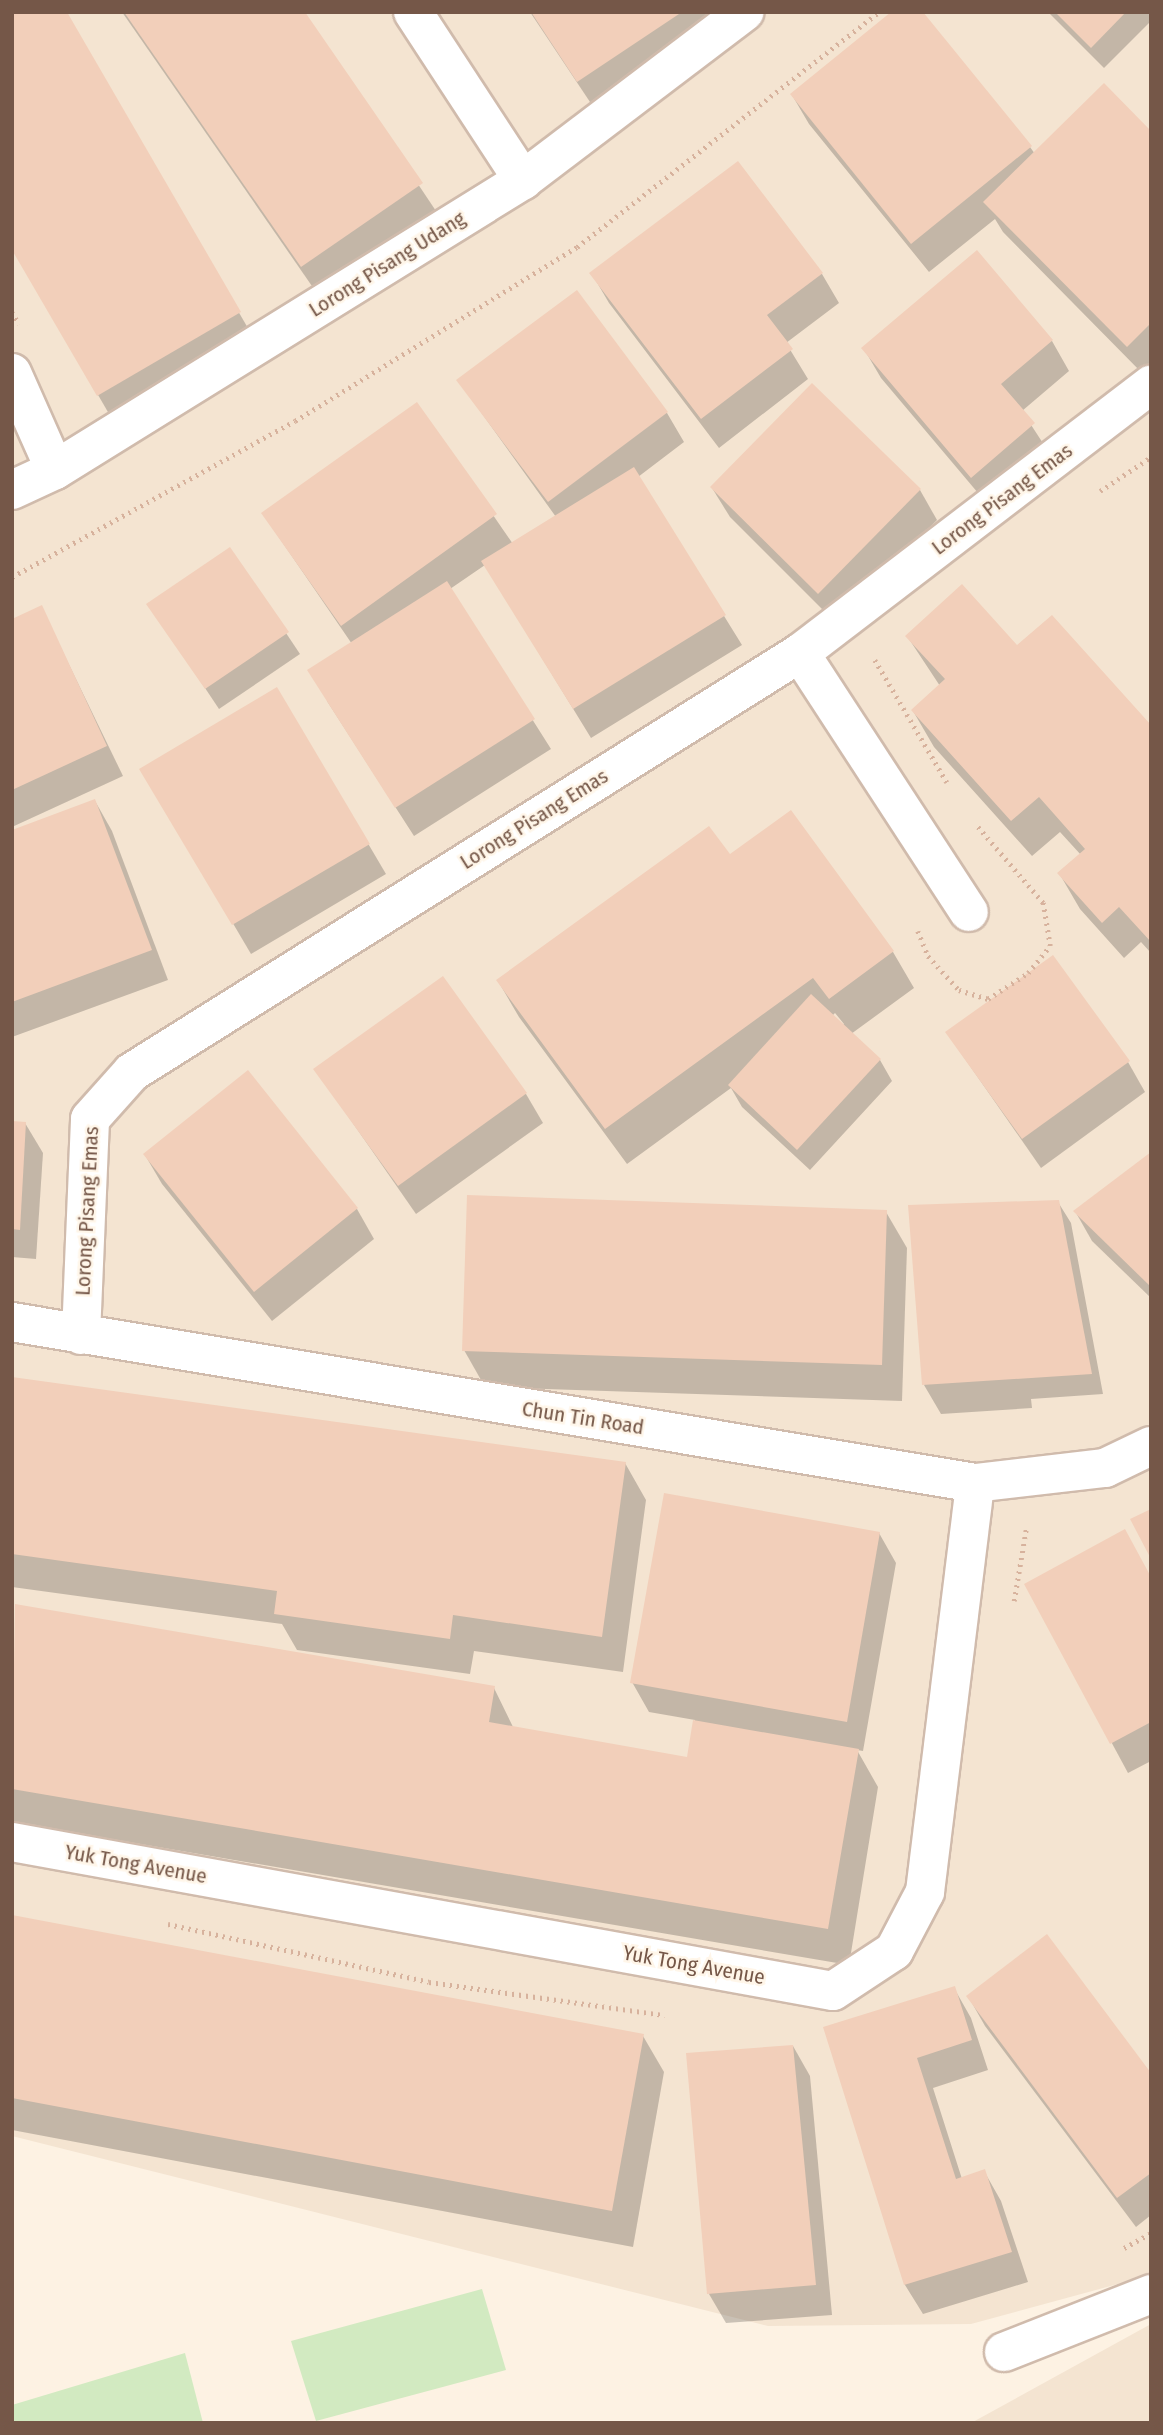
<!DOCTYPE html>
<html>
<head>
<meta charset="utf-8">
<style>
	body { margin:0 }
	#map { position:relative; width:1163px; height:2435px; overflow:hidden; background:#fdf2e3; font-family:"Fira Sans Condensed",sans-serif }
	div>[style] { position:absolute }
	.residential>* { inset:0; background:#f4e4d1 }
	.green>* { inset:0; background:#d2eac1 }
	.shadow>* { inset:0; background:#0003 }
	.building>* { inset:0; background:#f2cfba }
	.path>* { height:4.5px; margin-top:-2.25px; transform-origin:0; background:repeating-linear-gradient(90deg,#d7b29d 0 2px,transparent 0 7px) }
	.roads { filter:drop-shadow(2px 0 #d0bbac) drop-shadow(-2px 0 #d0bbac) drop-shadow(0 2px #d0bbac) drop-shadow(0 -2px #d0bbac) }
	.minor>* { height:38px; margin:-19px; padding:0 19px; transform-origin:19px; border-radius:19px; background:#fff }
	span { translate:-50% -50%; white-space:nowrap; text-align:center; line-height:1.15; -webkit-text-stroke:5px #fff6e9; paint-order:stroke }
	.street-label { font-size:21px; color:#755748 }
	.frame { position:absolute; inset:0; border:14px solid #755748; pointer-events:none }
</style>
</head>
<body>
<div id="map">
	<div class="residential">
		<i style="clip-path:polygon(12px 12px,1151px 12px,1151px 2275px,971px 2324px,768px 2326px,12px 2136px)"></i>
		<i style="clip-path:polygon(1151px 2324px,1151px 2423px,971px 2423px)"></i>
	</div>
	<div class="green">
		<i style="clip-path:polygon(482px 2289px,506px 2370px,316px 2421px,291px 2341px)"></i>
		<i style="clip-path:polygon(185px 2353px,203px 2423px,12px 2423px,12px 2405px)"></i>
	</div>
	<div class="shadow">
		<i style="clip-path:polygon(65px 12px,260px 349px,119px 431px,12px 247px)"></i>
		<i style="clip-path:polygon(122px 12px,303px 12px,442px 220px,323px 302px)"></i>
		<i style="clip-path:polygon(530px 12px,709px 12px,723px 36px,600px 117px)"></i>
		<i style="clip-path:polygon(1048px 12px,1151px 12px,1151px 21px,1104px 68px)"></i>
		<i style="clip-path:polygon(792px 95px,1030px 147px,1035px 154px,1151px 134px,1151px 370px,1145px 376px,1003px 232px,995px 219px,929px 272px,809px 124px)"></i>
		<i style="clip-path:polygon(977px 252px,1052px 341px,1069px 371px,1022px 411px,1050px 454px,989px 506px,881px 378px,864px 349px)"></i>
		<i style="clip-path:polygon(592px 274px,822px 274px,839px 303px,786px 343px,808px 379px,719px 448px,609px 303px)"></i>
		<i style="clip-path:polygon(458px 380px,667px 413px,684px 442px,638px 477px,742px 645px,591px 738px,485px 565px,450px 589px,551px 749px,414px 836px,327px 701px,352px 644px,263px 514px,417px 405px,513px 544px,556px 517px)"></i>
		<i style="clip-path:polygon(812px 385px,920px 490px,937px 520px,836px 623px,730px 517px,712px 488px)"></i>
		<i style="clip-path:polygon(230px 549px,300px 654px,219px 709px,149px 604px)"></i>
		<i style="clip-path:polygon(41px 607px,123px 776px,12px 827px,12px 620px)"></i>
		<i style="clip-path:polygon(907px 636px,1017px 648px,1151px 728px,1151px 953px,1141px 942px,1124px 958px,1080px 909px,1059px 873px,1081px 855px,1060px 832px,1032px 856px,934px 747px,913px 711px,940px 686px)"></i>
		<i style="clip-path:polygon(277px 689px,386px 874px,251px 954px,142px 769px)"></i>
		<i style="clip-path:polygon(95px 801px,112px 831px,168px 980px,12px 1037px,12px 832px)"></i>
		<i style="clip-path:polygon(evenodd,729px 857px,893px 952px,914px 988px,851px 1034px,880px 1060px,892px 1081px,810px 1170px,742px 1107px,731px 1088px,627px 1164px,519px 1017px,498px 981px,729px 857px,835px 1013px,844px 1024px,842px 1026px,832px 1016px,835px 1013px)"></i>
		<i style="clip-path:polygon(947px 1033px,1128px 1062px,1145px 1092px,1041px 1168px)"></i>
		<i style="clip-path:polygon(316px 1070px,526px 1094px,543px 1123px,416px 1214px)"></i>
		<i style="clip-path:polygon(248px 1073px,357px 1209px,374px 1239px,272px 1321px,162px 1184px,145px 1155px)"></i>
		<i style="clip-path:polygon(12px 1122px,25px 1123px,43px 1153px,36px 1259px,12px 1257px)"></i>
		<i style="clip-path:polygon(1151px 1154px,1151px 1298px,1092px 1241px,1075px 1211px)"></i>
		<i style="clip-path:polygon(1058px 1202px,1071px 1223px,1103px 1394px,1031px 1399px,1032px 1408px,941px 1414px,924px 1385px)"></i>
		<i style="clip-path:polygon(886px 1212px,907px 1248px,902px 1401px,485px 1387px,464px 1350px)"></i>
		<i style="clip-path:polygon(12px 1378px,625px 1463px,646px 1500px,623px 1672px,474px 1651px,470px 1674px,297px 1650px,282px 1624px,12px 1587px)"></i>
		<i style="clip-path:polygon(879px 1533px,896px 1563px,863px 1751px,857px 1750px,878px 1787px,849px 1965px,12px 1822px,16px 1606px,494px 1688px,514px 1729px,688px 1759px,695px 1720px,649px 1712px,632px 1682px)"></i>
		<i style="clip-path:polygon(1151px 1579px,1151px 1761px,1128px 1773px,1026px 1584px)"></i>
		<i style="clip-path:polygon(12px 1916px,643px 2036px,664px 2072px,633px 2247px,12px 2130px)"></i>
		<i style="clip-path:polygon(954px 1988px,971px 2018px,988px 2070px,933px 2088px,962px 2179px,984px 2171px,1001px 2201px,1028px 2282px,923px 2314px,905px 2285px,825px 2028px)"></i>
		<i style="clip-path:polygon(968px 1996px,1151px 2076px,1151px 2215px,1136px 2227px,985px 2026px)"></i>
		<i style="clip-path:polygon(793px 2046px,810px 2076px,832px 2315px,726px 2323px,709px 2294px)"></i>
	</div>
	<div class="building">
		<i style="clip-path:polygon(12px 12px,67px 12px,241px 312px,97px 396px,12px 250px)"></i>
		<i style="clip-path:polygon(124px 12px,305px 12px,423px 183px,301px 267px)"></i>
		<i style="clip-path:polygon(531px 12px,682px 12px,577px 82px)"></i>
		<i style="clip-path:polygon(891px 12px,923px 12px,1032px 146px,911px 244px,790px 94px)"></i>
		<i style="clip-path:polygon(1055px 12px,1126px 12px,1091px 48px)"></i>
		<i style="clip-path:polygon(1104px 83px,1151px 131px,1151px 323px,1127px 347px,983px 202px)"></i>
		<i style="clip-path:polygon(738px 161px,823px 273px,767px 315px,793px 349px,701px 419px,589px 273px)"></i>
		<i style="clip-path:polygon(977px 250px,1053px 340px,1001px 384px,1035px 423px,971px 478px,861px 348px)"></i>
		<i style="clip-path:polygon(577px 290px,668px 412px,548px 502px,456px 380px)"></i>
		<i style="clip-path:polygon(812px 383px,921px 489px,818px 594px,710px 487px)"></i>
		<i style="clip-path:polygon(417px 402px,497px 514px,341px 626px,261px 513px)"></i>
		<i style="clip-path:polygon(634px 467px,726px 615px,573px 709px,481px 561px)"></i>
		<i style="clip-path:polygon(230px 547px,289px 632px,205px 689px,146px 604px)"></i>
		<i style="clip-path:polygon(447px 581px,535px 719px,395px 808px,307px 670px)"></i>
		<i style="clip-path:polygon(962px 584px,1017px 645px,1052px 615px,1151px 725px,1151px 942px,1119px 907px,1102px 923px,1057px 873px,1085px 849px,1039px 797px,1011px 821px,911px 710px,945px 679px,905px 636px)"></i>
		<i style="clip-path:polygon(42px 605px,107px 746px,12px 790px,12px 619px)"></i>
		<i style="clip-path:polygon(277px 687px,370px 844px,232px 925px,139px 769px)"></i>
		<i style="clip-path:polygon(95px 799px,152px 950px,12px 1002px,12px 830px)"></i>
		<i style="clip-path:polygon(791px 810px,894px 951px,829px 999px,813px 978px,605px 1129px,496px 980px,709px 826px,730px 854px)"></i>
		<i style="clip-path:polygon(1053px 955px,1130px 1061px,1022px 1139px,945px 1032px)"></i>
		<i style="clip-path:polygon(443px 976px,527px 1093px,398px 1186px,313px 1069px)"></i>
		<i style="clip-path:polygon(811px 994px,881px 1059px,797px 1150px,728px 1085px)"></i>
		<i style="clip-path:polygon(248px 1070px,358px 1208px,254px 1292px,143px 1154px)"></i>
		<i style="clip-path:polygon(12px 1121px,26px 1122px,20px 1230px,12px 1229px)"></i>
		<i style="clip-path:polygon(1151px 1152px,1151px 1287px,1073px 1211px)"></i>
		<i style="clip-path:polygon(467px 1195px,887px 1210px,882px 1365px,462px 1351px)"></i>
		<i style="clip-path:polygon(1059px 1200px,1092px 1374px,922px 1385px,908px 1205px)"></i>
		<i style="clip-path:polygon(12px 1377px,626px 1462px,602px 1637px,453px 1615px,450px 1639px,274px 1614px,277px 1591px,12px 1554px)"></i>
		<i style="clip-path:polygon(664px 1493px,880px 1532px,847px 1722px,630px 1683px)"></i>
		<i style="clip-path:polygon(1151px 1509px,1151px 1559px,1130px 1519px)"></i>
		<i style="clip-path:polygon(1125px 1529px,1151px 1577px,1151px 1722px,1110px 1744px,1024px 1584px)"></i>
		<i style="clip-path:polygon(15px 1604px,495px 1686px,489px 1722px,687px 1757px,693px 1720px,859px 1749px,828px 1929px,12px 1789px)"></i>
		<i style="clip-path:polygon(12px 1915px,644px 2034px,612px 2211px,12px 2098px)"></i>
		<i style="clip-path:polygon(1047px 1934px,1151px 2073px,1151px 2173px,1117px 2198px,966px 1996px)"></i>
		<i style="clip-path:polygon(955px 1986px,972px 2040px,917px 2058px,956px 2179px,985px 2169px,1012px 2252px,904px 2285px,823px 2027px)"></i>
		<i style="clip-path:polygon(793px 2045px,816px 2285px,707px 2294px,686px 2053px)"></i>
	</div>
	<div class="path">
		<i style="left:12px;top:312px;width:14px;rotate:60deg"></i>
		<i style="left:1100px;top:491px;width:61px;rotate:-33.7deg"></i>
		<i style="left:12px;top:577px;width:323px;rotate:-28.9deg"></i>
		<i style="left:295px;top:421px;width:331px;rotate:-31.7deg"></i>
		<i style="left:577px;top:247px;width:383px;rotate:-37.9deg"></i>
		<i style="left:875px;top:660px;width:142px;rotate:59.5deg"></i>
		<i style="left:918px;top:931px;width:27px;rotate:68deg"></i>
		<i style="left:928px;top:956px;width:46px;rotate:47.6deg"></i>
		<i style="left:959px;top:990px;width:30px;rotate:17deg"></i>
		<i style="left:988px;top:999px;width:48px;rotate:-33deg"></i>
		<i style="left:1028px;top:973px;width:35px;rotate:-51deg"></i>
		<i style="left:1050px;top:946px;width:44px;rotate:-99.2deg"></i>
		<i style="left:1043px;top:903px;width:104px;rotate:-130.7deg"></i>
		<i style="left:1014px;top:1601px;width:73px;rotate:-80.5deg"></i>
		<i style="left:168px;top:1924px;width:267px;rotate:12.5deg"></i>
		<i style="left:429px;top:1982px;width:238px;rotate:8deg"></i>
		<i style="left:1124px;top:2248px;width:31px;rotate:-29deg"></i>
	</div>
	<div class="roads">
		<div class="minor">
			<i style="left:413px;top:12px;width:201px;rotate:56.8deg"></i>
			<i style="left:12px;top:373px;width:106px;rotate:66.1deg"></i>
			<i style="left:12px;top:490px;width:47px;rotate:-24.9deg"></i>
			<i style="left:55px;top:470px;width:551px;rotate:-31.78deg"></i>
			<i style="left:523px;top:180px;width:278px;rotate:-37.2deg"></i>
			<i style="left:800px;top:653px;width:309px;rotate:56.9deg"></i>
			<i style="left:12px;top:1322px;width:976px;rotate:9.49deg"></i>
			<i style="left:975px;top:1483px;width:131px;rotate:-6.6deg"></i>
			<i style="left:1105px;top:1468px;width:51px;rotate:-25.6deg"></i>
			<i style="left:81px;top:1335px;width:216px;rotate:-87.6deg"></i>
			<i style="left:90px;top:1119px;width:63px;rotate:-48.2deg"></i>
			<i style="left:132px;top:1072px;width:789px;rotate:-32.1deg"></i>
			<i style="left:800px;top:653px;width:442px;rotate:-37.4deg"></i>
			<i style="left:12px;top:1842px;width:834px;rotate:10.29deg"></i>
			<i style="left:833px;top:1991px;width:73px;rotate:-33.3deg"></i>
			<i style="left:894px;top:1951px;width:67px;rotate:-62.3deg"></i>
			<i style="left:925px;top:1892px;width:412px;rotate:-83deg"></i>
			<i style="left:1004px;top:2352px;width:158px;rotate:-21.5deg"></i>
		</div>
	</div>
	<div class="street-label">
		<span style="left:387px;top:264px;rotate:-32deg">Lorong Pisang Udang</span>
		<span style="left:1002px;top:499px;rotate:-37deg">Lorong Pisang Emas</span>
		<span style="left:534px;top:819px;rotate:-32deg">Lorong Pisang Emas</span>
		<span style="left:87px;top:1211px;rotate:-87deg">Lorong Pisang Emas</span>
		<span style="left:583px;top:1418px;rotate:9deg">Chun Tin Road</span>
		<span style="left:136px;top:1864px;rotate:10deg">Yuk Tong Avenue</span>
		<span style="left:694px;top:1965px;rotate:10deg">Yuk Tong Avenue</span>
	</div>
	<div class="frame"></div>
</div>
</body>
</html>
